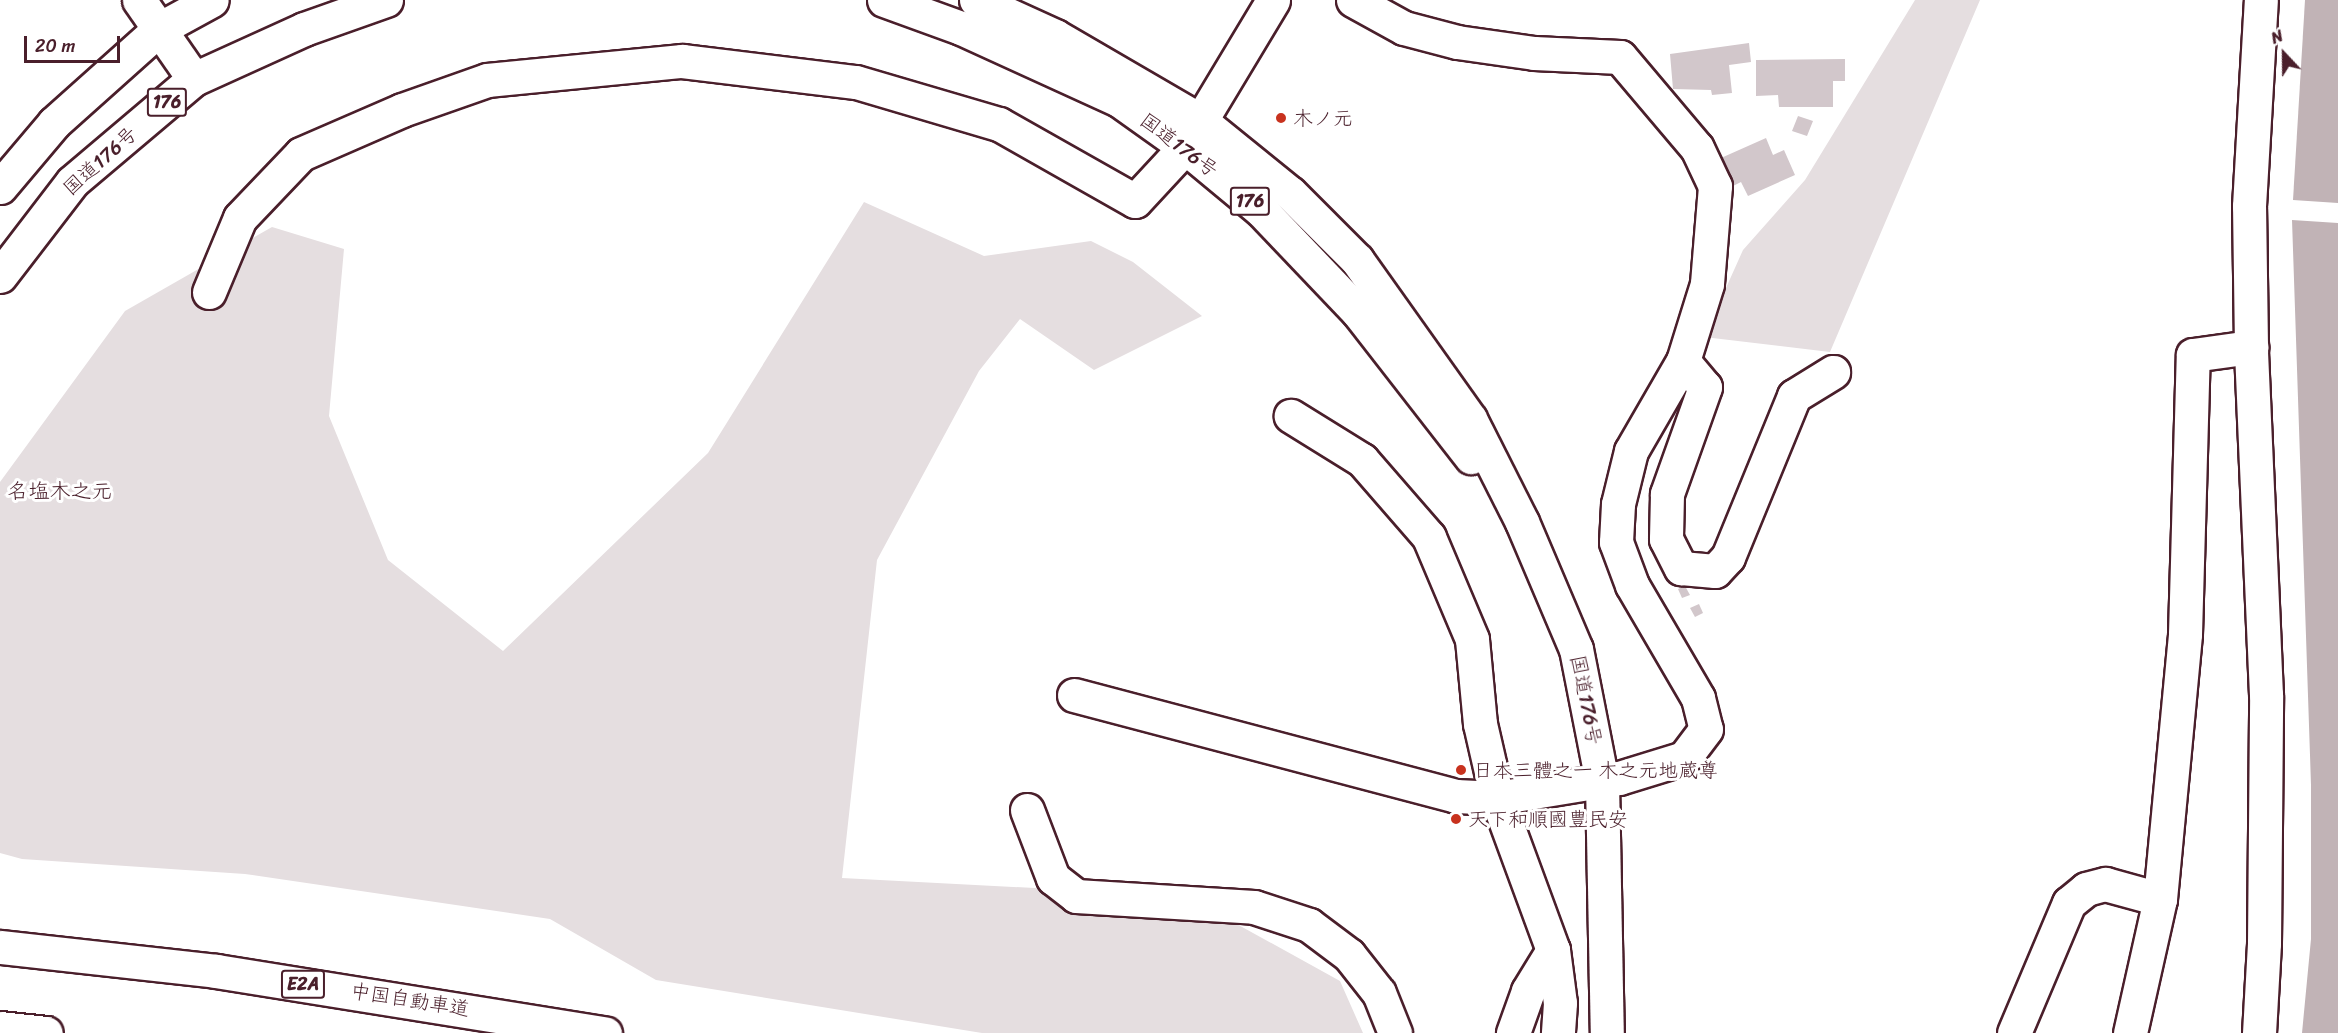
<!DOCTYPE html>
<html>
<head>
<meta charset="utf-8">
<style>
	body { margin:0 }
	#map { position:relative; width:2338px; height:1033px; overflow:hidden; background:#fff; font-family:Sriracha,"Klee One",sans-serif }
	div>[style] { position:absolute }
	.green>* { inset:0; background:#e5dee0 }
	.water>* { inset:0; background:#c1b3b6 }
	.building>* { inset:0; background:#d2c7cb }
	.roads { filter:drop-shadow(2px 0 #4a1f2b) drop-shadow(-2px 0 #4a1f2b) drop-shadow(0 2px #4a1f2b) drop-shadow(0 -2px #4a1f2b) }
	.street>* { height:33px; margin:-16.5px; padding:0 16.5px; transform-origin:16.5px; border-radius:16.5px; background:#fff }
	.secondary>* { height:33px; margin:-16.5px; padding:0 16.5px; transform-origin:16.5px; border-radius:16.5px; background:#fff }
	.highway>* { height:33px; margin:-16.5px; padding:0 16.5px; transform-origin:16.5px; border-radius:16.5px; background:#fff }
	.dots>* { width:16px; height:16px; translate:-50% -50%; box-sizing:border-box; border:3px solid #fff; border-radius:50% }
	span { translate:-50% -50%; white-space:nowrap; text-align:center; line-height:1.15; -webkit-text-stroke:6px #fff; paint-order:stroke }
	.shield-label span { padding:2px 4px; background:#fff; border:2px solid; border-radius:4px; -webkit-text-stroke-width:0 }
	.shield-label { font-size:18px; color:#4a1f2b; font-weight:700 }
	.poi-label { font-size:20px; color:#4a1f2b }
	.left { translate:0 -50%; text-align:left }
	.street-label { font-size:20px; color:#4a1f2b }
	.neighbourhood-label { font-size:21px; color:#4a1f2b }
	.north { position:absolute; left:2254px; top:24px; width:60px; height:60px; -webkit-text-stroke:4px #fff; paint-order:stroke; rotate:338deg; font-size:16px; font-weight:700; line-height:24px; text-align:center; color:#4a1f2b }
	.north::after { content:''; display:block; margin:auto; width:21px; height:27px; background:#4a1f2b; clip-path:polygon(50% 0,100% 100%,50% 72%,0 100%) }
	.scale { position:absolute; left:24px; top:36px; width:96px; height:27px; box-sizing:border-box; border:3px solid #4a1f2b; border-top:0; padding-left:8px; font-size:18px; line-height:21px; white-space:nowrap; color:#4a1f2b; -webkit-text-stroke:4px #fff; paint-order:stroke }
</style>
</head>
<body>
<div id="map">
	<div class="green">
		<i style="clip-path:polygon(1915px 0,1980px 0,1830px 352px,1704px 337px,1743px 250px,1805px 180px)"></i>
		<i style="clip-path:polygon(864px 202px,984px 256px,1091px 241px,1133px 262px,1202px 316px,1094px 370px,1020px 319px,979px 371px,877px 560px,842px 878px,1186px 896px,1340px 981px,1363px 1033px,982px 1033px,656px 980px,550px 919px,245px 874px,22px 859px,0 853px,0 482px,125px 311px,272px 227px,344px 249px,329px 416px,388px 560px,503px 651px,708px 453px)"></i>
	</div>
	<div class="water">
		<i style="clip-path:polygon(2305px 0,2338px 0,2338px 203px,2293px 200px)"></i>
		<i style="clip-path:polygon(2292px 220px,2338px 223px,2338px 1033px,2302px 1033px,2311px 939px,2311px 785px)"></i>
	</div>
	<div class="building">
		<i style="clip-path:polygon(1749px 43px,1751px 62px,1729px 65px,1732px 93px,1712px 95px,1711px 90px,1673px 89px,1670px 54px)"></i>
		<i style="clip-path:polygon(1845px 59px,1845px 81px,1833px 81px,1833px 107px,1779px 107px,1778px 95px,1756px 96px,1756px 60px)"></i>
		<i style="clip-path:polygon(1798px 116px,1813px 121px,1807px 136px,1792px 131px)"></i>
		<i style="clip-path:polygon(1766px 138px,1773px 155px,1784px 150px,1795px 175px,1748px 196px,1741px 182px,1733px 186px,1721px 158px)"></i>
		<i style="clip-path:polygon(1685px 586px,1690px 595px,1682px 598px,1678px 589px)"></i>
		<i style="clip-path:polygon(1699px 604px,1703px 613px,1695px 617px,1690px 608px)"></i>
	</div>
	<div class="roads">
		<div class="street">
			<i style="left:1353px;top:0;width:58px;rotate:28.8deg"></i>
			<i style="left:1404px;top:28px;width:55px;rotate:14.8deg"></i>
			<i style="left:1457px;top:42px;width:78px;rotate:8.1deg"></i>
			<i style="left:1534px;top:53px;width:86px;rotate:2.7deg"></i>
			<i style="left:1620px;top:57px;width:119px;rotate:49.8deg"></i>
			<i style="left:1697px;top:148px;width:42px;rotate:64.7deg"></i>
			<i style="left:1715px;top:186px;width:98px;rotate:94.7deg"></i>
			<i style="left:1707px;top:284px;width:81px;rotate:107.3deg"></i>
			<i style="left:1683px;top:361px;width:104px;rotate:120deg"></i>
			<i style="left:1631px;top:451px;width:55px;rotate:103.8deg"></i>
			<i style="left:1618px;top:504px;width:38px;rotate:93deg"></i>
			<i style="left:1616px;top:542px;width:46px;rotate:69.6deg"></i>
			<i style="left:1632px;top:585px;width:131px;rotate:59.7deg"></i>
			<i style="left:1698px;top:698px;width:32px;rotate:76deg"></i>
			<i style="left:1706px;top:729px;width:36px;rotate:127deg"></i>
			<i style="left:1684px;top:758px;width:68px;rotate:162.9deg"></i>
			<i style="left:1619px;top:778px;width:124px;rotate:170.7deg"></i>
			<i style="left:1497px;top:798px;width:162px;rotate:69.8deg"></i>
			<i style="left:1553px;top:950px;width:48px;rotate:121.4deg"></i>
			<i style="left:1528px;top:991px;width:45px;rotate:109.7deg"></i>
			<i style="left:209px;top:292px;width:80px;rotate:-67.3deg"></i>
			<i style="left:240px;top:218px;width:88px;rotate:-46.4deg"></i>
			<i style="left:301px;top:154px;width:110px;rotate:-23.5deg"></i>
			<i style="left:402px;top:110px;width:90px;rotate:-19.4deg"></i>
			<i style="left:487px;top:80px;width:196px;rotate:-5.6deg"></i>
			<i style="left:682px;top:61px;width:175px;rotate:6.9deg"></i>
			<i style="left:856px;top:82px;width:149px;rotate:16.4deg"></i>
			<i style="left:999px;top:124px;width:156px;rotate:29.5deg"></i>
			<i style="left:1135px;top:201px;width:74px;rotate:-47.2deg"></i>
			<i style="left:1683px;top:361px;width:34px;rotate:50deg"></i>
			<i style="left:1705px;top:387px;width:114px;rotate:109.6deg"></i>
			<i style="left:1667px;top:494px;width:45px;rotate:91.3deg"></i>
			<i style="left:1666px;top:539px;width:33px;rotate:63deg"></i>
			<i style="left:1681px;top:568px;width:34px;rotate:5deg"></i>
			<i style="left:1715px;top:571px;width:19px;rotate:-47deg"></i>
			<i style="left:1728px;top:557px;width:174px;rotate:-67.7deg"></i>
			<i style="left:1794px;top:396px;width:46px;rotate:-31.6deg"></i>
			<i style="left:1074px;top:695px;width:395px;rotate:14.8deg"></i>
			<i style="left:1456px;top:796px;width:41px;rotate:2.8deg"></i>
			<i style="left:1497px;top:798px;width:76px;rotate:-102.9deg"></i>
			<i style="left:1480px;top:724px;width:85px;rotate:-95.4deg"></i>
			<i style="left:1472px;top:639px;width:111px;rotate:-112.9deg"></i>
			<i style="left:1429px;top:537px;width:102px;rotate:-131deg"></i>
			<i style="left:1362px;top:460px;width:84px;rotate:-148.2deg"></i>
			<i style="left:1027px;top:810px;width:73px;rotate:69.1deg"></i>
			<i style="left:1053px;top:878px;width:29px;rotate:38deg"></i>
			<i style="left:1076px;top:896px;width:178px;rotate:3.5deg"></i>
			<i style="left:1254px;top:907px;width:58px;rotate:18.1deg"></i>
			<i style="left:1309px;top:925px;width:50px;rotate:36.9deg"></i>
			<i style="left:1349px;top:955px;width:48px;rotate:51.7deg"></i>
			<i style="left:1379px;top:993px;width:43px;rotate:68.2deg"></i>
			<i style="left:1553px;top:950px;width:53px;rotate:82.5deg"></i>
			<i style="left:1560px;top:1003px;width:30px;rotate:94deg"></i>
			<i style="left:2014px;top:1033px;width:141px;rotate:-67.1deg"></i>
			<i style="left:2069px;top:903px;width:22px;rotate:-39deg"></i>
			<i style="left:2086px;top:889px;width:20px;rotate:-15deg"></i>
			<i style="left:2105px;top:884px;width:57px;rotate:15.3deg"></i>
			<i style="left:2130px;top:1033px;width:137px;rotate:-77.4deg"></i>
			<i style="left:2160px;top:899px;width:266px;rotate:-84.6deg"></i>
			<i style="left:2185px;top:634px;width:279px;rotate:-88.4deg"></i>
			<i style="left:2193px;top:355px;width:59px;rotate:-7.9deg"></i>
			<i style="left:2259px;top:1033px;width:90px;rotate:-86.8deg"></i>
			<i style="left:2264px;top:943px;width:248px;rotate:-89.5deg"></i>
			<i style="left:2266px;top:695px;width:348px;rotate:-92.5deg"></i>
			<i style="left:2251px;top:347px;width:141px;rotate:-90.8deg"></i>
			<i style="left:2249px;top:206px;width:206px;rotate:-86.7deg"></i>
		</div>
		<div class="secondary">
			<i style="left:139px;top:0;width:96px;rotate:55.2deg"></i>
			<i style="left:1186px;top:145px;width:169px;rotate:-59deg"></i>
		</div>
		<div class="highway">
			<i style="left:884px;top:0;width:82px;rotate:20deg"></i>
			<i style="left:961px;top:28px;width:174px;rotate:24.5deg"></i>
			<i style="left:1119px;top:100px;width:81px;rotate:35.5deg"></i>
			<i style="left:1185px;top:147px;width:99px;rotate:39.7deg"></i>
			<i style="left:1261px;top:210px;width:141px;rotate:46.4deg"></i>
			<i style="left:1358px;top:312px;width:184px;rotate:52.1deg"></i>
			<i style="left:976px;top:0;width:87px;rotate:24.5deg"></i>
			<i style="left:1055px;top:36px;width:169px;rotate:30.2deg"></i>
			<i style="left:1201px;top:121px;width:114px;rotate:39deg"></i>
			<i style="left:1290px;top:193px;width:95px;rotate:45deg"></i>
			<i style="left:1357px;top:260px;width:195px;rotate:54.6deg"></i>
			<i style="left:1470px;top:419px;width:115px;rotate:63.2deg"></i>
			<i style="left:1522px;top:522px;width:138px;rotate:67deg"></i>
			<i style="left:1576px;top:649px;width:136px;rotate:78.9deg"></i>
			<i style="left:1602px;top:782px;width:251px;rotate:88.9deg"></i>
			<i style="left:0;top:187px;width:84px;rotate:-49.8deg"></i>
			<i style="left:54px;top:123px;width:141px;rotate:-41.8deg"></i>
			<i style="left:159px;top:29px;width:60px;rotate:-28.7deg"></i>
			<i style="left:0;top:276px;width:118px;rotate:-52.5deg"></i>
			<i style="left:72px;top:182px;width:160px;rotate:-40.2deg"></i>
			<i style="left:194px;top:79px;width:121px;rotate:-24.4deg"></i>
			<i style="left:304px;top:29px;width:87px;rotate:-19.5deg"></i>
			<i style="left:0;top:947px;width:217px;rotate:6.3deg"></i>
			<i style="left:216px;top:971px;width:394px;rotate:9.1deg"></i>
			<i style="left:0;top:1028px;width:46px;rotate:6.2deg"></i>
		</div>
	</div>
	<div class="dots">
		<i style="left:1281px;top:118px;background:#c8321e"></i>
		<i style="left:1461px;top:770px;background:#c8321e"></i>
		<i style="left:1456px;top:819px;background:#c8321e"></i>
	</div>
	<div class="shield-label">
		<span style="left:167px;top:102px">176</span>
		<span style="left:1250px;top:201px">176</span>
		<span style="left:303px;top:984px">E2A</span>
	</div>
	<div class="poi-label">
		<span class="left" style="left:1293px;top:118px">木ノ元</span>
		<span class="left" style="left:1473px;top:770px">日本三體之一 木之元地蔵尊</span>
		<span class="left" style="left:1468px;top:819px">天下和順國豊民安</span>
	</div>
	<div class="street-label">
		<span style="left:1179px;top:145px;rotate:37deg">国道176号</span>
		<span style="left:100px;top:161px;rotate:-42deg">国道176号</span>
		<span style="left:1586px;top:700px;rotate:79deg">国道176号</span>
		<span style="left:410px;top:1000px;rotate:9deg">中国自動車道</span>
	</div>
	<div class="neighbourhood-label">
		<span style="left:60px;top:491px">名塩木之元</span>
	</div>
	<div class="north">N</div>
	<div class="scale">20 m</div>
</div>
</body>
</html>
